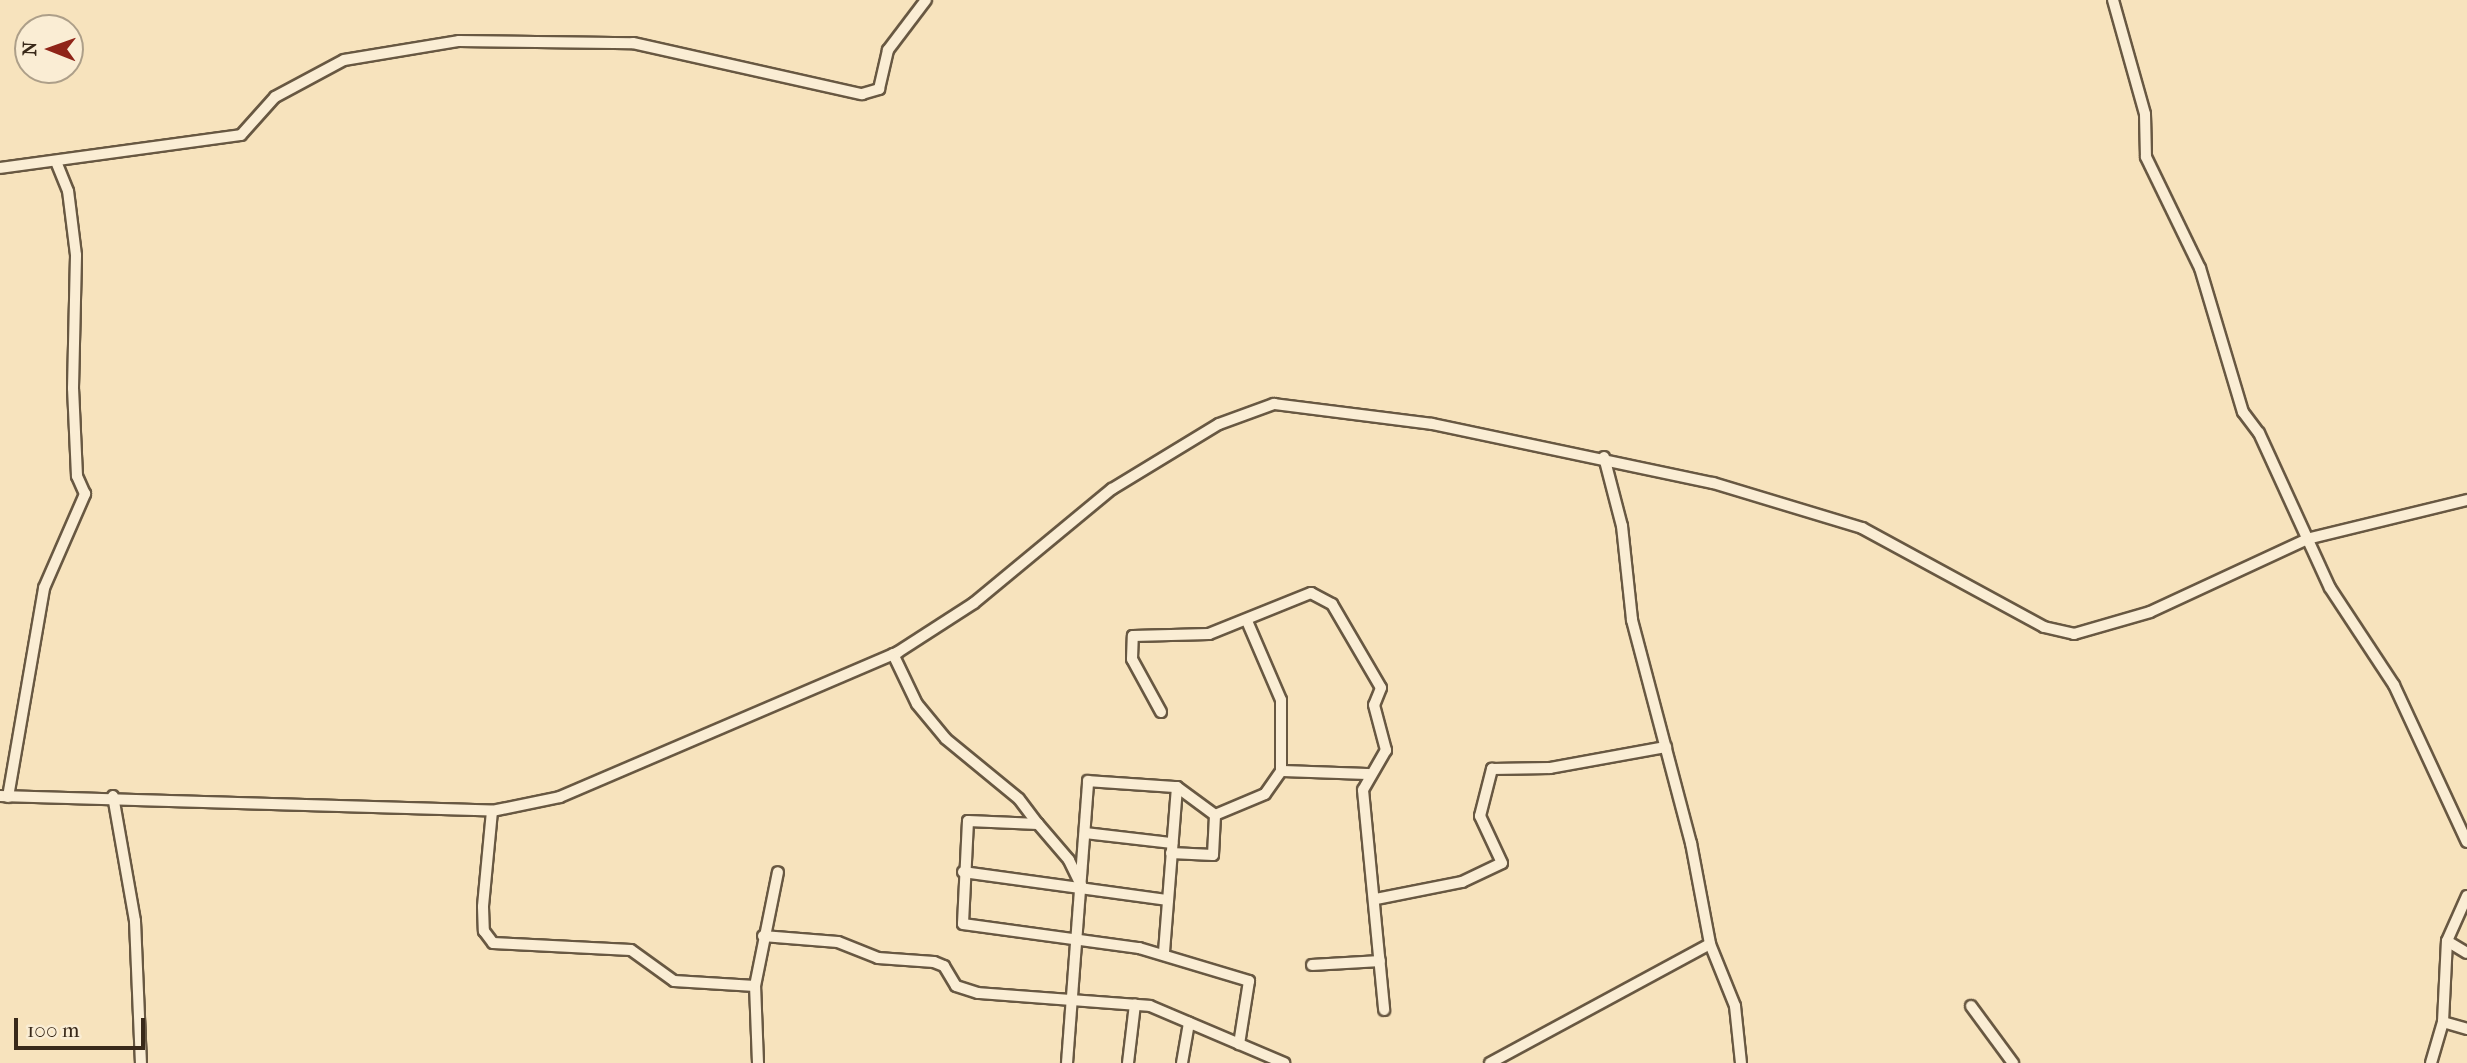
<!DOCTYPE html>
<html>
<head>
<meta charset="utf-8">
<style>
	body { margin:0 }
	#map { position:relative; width:2467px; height:1063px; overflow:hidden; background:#f7e3bd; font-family:"IM FELL French Canon",serif }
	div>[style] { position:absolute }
	.roads { filter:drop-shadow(2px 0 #685842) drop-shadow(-2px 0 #685842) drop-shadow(0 2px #685842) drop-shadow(0 -2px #685842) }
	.minor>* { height:10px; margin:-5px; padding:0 5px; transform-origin:5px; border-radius:5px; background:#faedd4 }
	span { translate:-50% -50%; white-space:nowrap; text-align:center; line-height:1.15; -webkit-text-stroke:7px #faedd4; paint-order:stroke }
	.north { position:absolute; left:14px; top:14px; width:70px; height:70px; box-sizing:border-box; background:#faedd4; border:2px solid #ad9f89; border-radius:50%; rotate:271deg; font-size:19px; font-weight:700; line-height:28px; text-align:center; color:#392919 }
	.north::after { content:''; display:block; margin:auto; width:24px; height:32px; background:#8f2418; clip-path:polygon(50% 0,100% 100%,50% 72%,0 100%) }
	.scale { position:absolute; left:14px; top:1018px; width:131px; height:32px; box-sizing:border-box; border:4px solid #392919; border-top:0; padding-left:9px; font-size:21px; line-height:24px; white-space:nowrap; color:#392919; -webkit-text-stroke:5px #faedd4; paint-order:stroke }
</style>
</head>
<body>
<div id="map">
	<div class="roads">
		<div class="minor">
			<i style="left:2113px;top:0;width:118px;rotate:74.3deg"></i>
			<i style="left:2145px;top:114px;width:43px;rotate:88.7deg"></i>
			<i style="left:2146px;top:157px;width:123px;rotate:64.1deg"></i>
			<i style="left:2200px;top:268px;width:150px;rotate:73.4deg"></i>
			<i style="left:2243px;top:412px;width:26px;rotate:53deg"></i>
			<i style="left:2259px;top:433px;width:170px;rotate:65.4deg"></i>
			<i style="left:2330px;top:588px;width:116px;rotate:56.6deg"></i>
			<i style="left:2394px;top:685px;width:173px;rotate:65.1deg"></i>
			<i style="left:0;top:168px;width:243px;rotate:-7.8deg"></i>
			<i style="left:241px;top:135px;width:51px;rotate:-48.2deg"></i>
			<i style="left:275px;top:97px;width:78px;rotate:-28.2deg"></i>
			<i style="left:344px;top:60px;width:117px;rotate:-9.4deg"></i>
			<i style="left:459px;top:41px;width:174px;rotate:0.7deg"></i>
			<i style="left:633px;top:43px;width:235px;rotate:12.6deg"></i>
			<i style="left:862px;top:94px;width:18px;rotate:-16deg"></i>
			<i style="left:879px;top:89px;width:40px;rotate:-77deg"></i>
			<i style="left:888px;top:50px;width:63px;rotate:-52.8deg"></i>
			<i style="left:1604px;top:457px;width:71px;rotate:75.4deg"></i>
			<i style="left:1622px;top:526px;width:95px;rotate:83.9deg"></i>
			<i style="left:1632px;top:620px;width:231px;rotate:75.2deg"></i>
			<i style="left:1691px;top:843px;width:103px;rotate:79.3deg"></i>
			<i style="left:1710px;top:944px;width:67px;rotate:68deg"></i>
			<i style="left:1735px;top:1006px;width:57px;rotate:84deg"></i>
			<i style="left:1247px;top:621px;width:86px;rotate:66.7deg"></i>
			<i style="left:1281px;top:700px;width:71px;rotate:90deg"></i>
			<i style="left:1281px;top:771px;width:88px;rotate:2deg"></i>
			<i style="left:893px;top:654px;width:55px;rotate:64.4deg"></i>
			<i style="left:917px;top:704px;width:45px;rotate:50.4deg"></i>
			<i style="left:946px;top:739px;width:94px;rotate:39.4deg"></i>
			<i style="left:1019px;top:799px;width:31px;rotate:53deg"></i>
			<i style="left:1161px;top:712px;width:60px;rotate:-118.7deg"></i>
			<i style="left:1132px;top:659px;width:23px;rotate:-88deg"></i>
			<i style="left:1133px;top:636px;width:76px;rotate:-1.5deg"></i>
			<i style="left:1209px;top:634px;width:110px;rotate:-21.9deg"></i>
			<i style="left:1311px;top:593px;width:24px;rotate:28deg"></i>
			<i style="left:1332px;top:604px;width:97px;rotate:59.7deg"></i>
			<i style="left:1381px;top:688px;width:18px;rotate:112deg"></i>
			<i style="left:1374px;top:705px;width:47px;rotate:75.1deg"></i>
			<i style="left:1386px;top:750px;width:46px;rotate:119.9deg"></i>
			<i style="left:1363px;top:790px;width:221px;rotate:84.5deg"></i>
			<i style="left:1177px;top:787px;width:47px;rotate:36.4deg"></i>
			<i style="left:1215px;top:815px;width:54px;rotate:-22.8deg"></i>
			<i style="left:1265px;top:794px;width:28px;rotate:-55deg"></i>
			<i style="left:0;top:796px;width:492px;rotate:1.7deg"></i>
			<i style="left:492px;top:811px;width:69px;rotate:-11.6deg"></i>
			<i style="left:560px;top:797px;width:368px;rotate:-23.2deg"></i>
			<i style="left:898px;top:652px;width:90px;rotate:-32.8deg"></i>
			<i style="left:974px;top:603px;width:179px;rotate:-39.6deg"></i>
			<i style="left:1112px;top:489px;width:125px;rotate:-31.3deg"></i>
			<i style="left:1219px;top:424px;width:59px;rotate:-20deg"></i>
			<i style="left:1274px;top:404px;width:159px;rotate:7.2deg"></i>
			<i style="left:1432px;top:424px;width:287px;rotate:11.9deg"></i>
			<i style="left:1713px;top:483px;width:156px;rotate:16.8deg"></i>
			<i style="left:1862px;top:528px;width:207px;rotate:28.5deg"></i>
			<i style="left:2044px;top:627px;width:31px;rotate:13deg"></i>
			<i style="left:2074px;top:634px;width:79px;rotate:-16.1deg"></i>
			<i style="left:2150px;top:612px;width:173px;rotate:-24.9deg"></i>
			<i style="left:2307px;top:539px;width:165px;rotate:-13.7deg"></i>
			<i style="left:113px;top:796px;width:127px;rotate:80deg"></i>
			<i style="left:135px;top:921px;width:142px;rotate:87.6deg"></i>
			<i style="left:8px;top:797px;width:212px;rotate:-80.2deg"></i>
			<i style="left:44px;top:588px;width:103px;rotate:-66.4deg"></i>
			<i style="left:85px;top:494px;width:20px;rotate:-114deg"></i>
			<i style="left:77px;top:476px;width:88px;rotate:-92.6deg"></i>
			<i style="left:73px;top:388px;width:133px;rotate:-88.7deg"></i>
			<i style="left:76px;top:255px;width:64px;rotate:-97.1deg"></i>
			<i style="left:68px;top:191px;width:31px;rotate:-112deg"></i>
			<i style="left:492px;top:811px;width:96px;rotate:95.4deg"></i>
			<i style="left:483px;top:907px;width:24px;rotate:88deg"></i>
			<i style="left:484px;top:931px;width:15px;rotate:53deg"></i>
			<i style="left:493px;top:943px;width:138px;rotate:2.9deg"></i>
			<i style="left:631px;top:950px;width:53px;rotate:35.8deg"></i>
			<i style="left:674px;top:981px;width:81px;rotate:3.5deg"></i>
			<i style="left:1085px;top:833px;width:88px;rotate:6.6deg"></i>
			<i style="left:1171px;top:853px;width:42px;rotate:2.7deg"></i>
			<i style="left:1213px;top:855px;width:40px;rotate:-87.1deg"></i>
			<i style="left:963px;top:872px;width:207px;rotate:7.8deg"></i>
			<i style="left:1082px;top:887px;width:30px;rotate:-116deg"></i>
			<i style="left:1069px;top:860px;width:48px;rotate:-130.7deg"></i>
			<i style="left:1038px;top:824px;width:70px;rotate:-177.5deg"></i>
			<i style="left:968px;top:821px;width:103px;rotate:92.8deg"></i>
			<i style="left:963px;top:924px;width:178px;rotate:7.8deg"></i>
			<i style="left:1139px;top:948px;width:115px;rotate:16.7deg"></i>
			<i style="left:1249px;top:981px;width:64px;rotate:99deg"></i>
			<i style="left:2467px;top:896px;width:49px;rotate:114deg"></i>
			<i style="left:2447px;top:941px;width:23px;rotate:31deg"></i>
			<i style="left:1376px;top:899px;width:88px;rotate:-11.2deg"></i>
			<i style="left:1462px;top:882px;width:44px;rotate:-25.4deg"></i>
			<i style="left:1502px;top:863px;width:52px;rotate:-115.1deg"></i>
			<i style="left:1480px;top:816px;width:49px;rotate:-75.7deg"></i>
			<i style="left:1492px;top:769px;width:58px;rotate:-1deg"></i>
			<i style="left:1550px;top:768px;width:118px;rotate:-10.3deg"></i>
			<i style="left:763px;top:936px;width:75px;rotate:4.6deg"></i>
			<i style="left:838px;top:942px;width:43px;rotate:21.8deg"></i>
			<i style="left:878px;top:958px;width:56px;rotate:4.1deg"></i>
			<i style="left:934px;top:962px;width:11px;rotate:22deg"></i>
			<i style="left:944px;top:966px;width:23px;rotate:59deg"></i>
			<i style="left:956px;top:986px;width:23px;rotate:18deg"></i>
			<i style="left:978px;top:993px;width:172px;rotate:4.3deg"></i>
			<i style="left:1150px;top:1006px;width:146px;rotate:23deg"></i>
			<i style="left:1312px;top:965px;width:68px;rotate:-3.4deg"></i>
			<i style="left:1971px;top:1006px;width:71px;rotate:53.6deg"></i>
			<i style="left:2443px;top:1022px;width:25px;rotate:16deg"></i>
			<i style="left:758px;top:1063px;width:77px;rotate:-92.2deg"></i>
			<i style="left:755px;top:986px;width:116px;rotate:-78.6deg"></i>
			<i style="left:1067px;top:1063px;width:283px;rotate:-85.7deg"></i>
			<i style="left:1088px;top:781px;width:89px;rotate:3.9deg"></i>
			<i style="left:1177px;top:787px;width:168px;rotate:94.5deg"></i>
			<i style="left:1128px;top:1063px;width:59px;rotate:-83.2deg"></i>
			<i style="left:1182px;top:1063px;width:41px;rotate:-80.1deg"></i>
			<i style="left:1490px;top:1063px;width:250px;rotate:-28.4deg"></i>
			<i style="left:2431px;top:1063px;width:43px;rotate:-73.7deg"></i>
			<i style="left:2443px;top:1022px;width:81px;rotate:-87.2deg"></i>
		</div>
	</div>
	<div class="north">N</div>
	<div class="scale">100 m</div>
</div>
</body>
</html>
